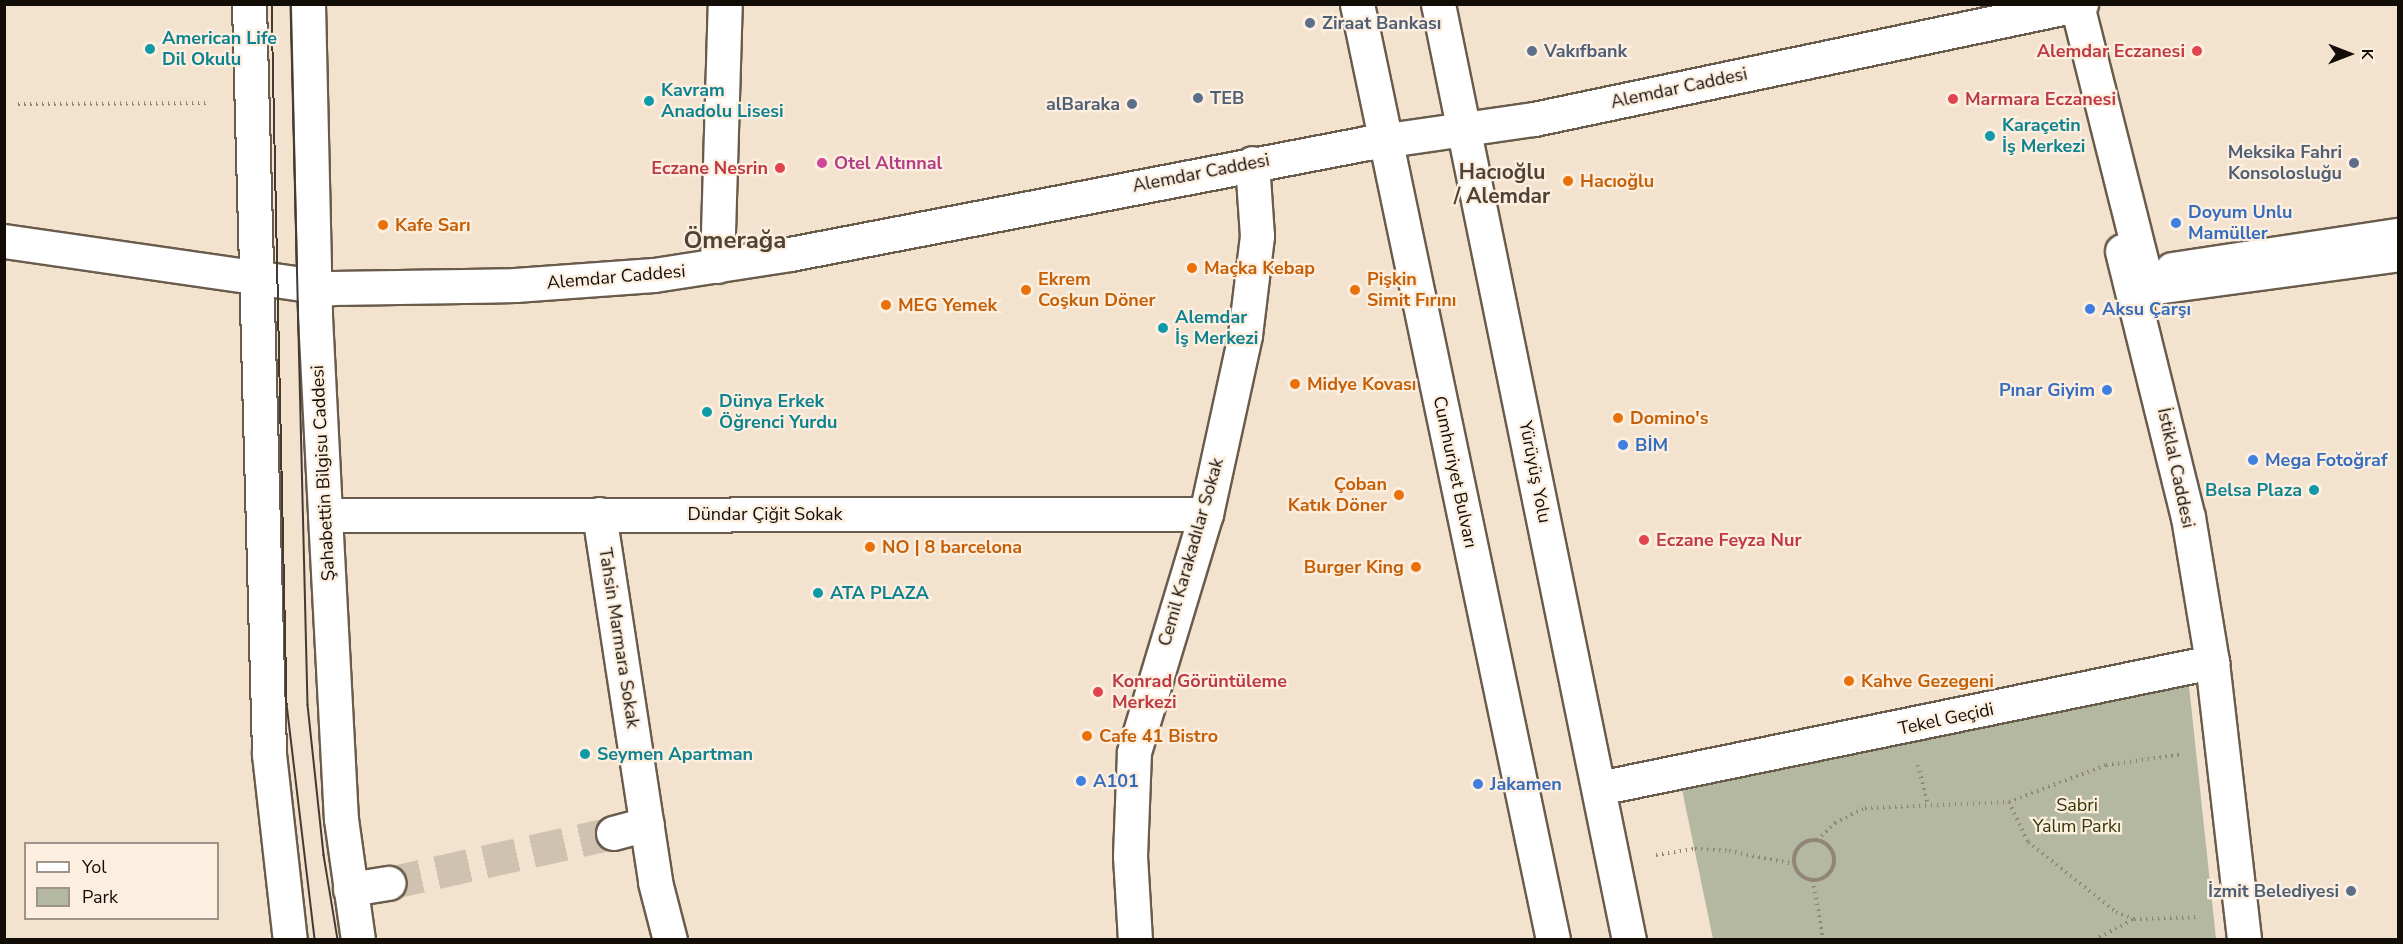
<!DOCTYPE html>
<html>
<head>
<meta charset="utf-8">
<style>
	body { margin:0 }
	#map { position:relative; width:2403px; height:944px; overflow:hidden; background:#f2e2ce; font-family:"Nunito Sans",sans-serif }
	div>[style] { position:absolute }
	.green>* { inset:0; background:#b5b8a0 }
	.pedestrian-tunnel>* { height:33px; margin-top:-16.5px; transform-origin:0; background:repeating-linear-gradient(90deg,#d0c2b0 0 33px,transparent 0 49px) }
	.path>* { height:4px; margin-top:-2px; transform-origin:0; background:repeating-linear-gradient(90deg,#908577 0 1.5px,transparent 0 6px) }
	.path>.ring { margin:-2px; padding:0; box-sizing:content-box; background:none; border:4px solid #908577; border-radius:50% }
	.roads { filter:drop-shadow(2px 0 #6a5c4c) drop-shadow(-2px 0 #6a5c4c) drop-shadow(0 2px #6a5c4c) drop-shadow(0 -2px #6a5c4c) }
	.pedestrian>* { height:33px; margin:-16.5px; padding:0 16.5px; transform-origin:16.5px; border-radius:16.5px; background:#fff }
	.minor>* { height:33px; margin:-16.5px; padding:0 16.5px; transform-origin:16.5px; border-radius:16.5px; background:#fff }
	.primary>* { height:33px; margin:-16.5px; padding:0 16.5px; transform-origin:16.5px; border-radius:16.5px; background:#fff }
	.tram>* { height:1.5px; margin:-0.75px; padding:0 0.75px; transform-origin:0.75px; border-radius:0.75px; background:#433b32 }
	.dots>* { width:16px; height:16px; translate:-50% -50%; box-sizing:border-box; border:3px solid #fdefe0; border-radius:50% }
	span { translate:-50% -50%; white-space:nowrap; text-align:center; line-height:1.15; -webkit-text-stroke:4.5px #fdefe0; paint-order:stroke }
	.service-label { font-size:18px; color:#4e5e75; font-weight:700 }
	.left { translate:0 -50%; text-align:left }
	.right { translate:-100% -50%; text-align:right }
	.culture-label { font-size:18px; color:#0d838f; font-weight:700 }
	.health-label { font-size:18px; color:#be3a42; font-weight:700 }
	.street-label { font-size:18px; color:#120c06 }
	.hotel-label { font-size:18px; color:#b23c85; font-weight:700 }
	.food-label { font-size:18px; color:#c56008; font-weight:700 }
	.shop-label { font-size:18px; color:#366cbe; font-weight:700 }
	.park-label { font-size:18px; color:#333605 }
	.quarter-label { font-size:21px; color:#504333; font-weight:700 }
	.district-label { font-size:24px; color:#504333; font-weight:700 }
	.frame { position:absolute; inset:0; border:6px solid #120c06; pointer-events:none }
	.legend { position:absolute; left:24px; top:842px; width:195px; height:78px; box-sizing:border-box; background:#fdefe0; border:2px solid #9f9489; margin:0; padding:8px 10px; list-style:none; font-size:18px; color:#120c06 }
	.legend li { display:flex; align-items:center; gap:12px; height:30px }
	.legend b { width:30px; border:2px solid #9f9489 }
	.north { position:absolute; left:2319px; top:24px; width:60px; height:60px; -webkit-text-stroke:4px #fdefe0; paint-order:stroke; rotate:90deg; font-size:16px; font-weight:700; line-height:24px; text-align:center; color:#120c06 }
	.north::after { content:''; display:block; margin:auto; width:21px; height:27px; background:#120c06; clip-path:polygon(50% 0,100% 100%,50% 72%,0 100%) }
</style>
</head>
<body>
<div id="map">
	<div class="green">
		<i style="clip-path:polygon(2187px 667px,2216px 939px,1713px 939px,1678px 770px)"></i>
	</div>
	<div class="pedestrian-tunnel">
		<i style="left:389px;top:883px;width:230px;rotate:-12.6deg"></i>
	</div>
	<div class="path">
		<i style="left:18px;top:104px;width:190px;rotate:-0.3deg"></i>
		<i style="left:1918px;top:765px;width:38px;rotate:76deg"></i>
		<i style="left:2009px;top:802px;width:44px;rotate:64.6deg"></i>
		<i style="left:2028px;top:842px;width:112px;rotate:38.5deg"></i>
		<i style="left:2116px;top:912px;width:19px;rotate:21deg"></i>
		<i style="left:1817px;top:840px;width:25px;rotate:-43deg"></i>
		<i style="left:1835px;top:823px;width:34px;rotate:-27deg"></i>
		<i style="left:1865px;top:808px;width:144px;rotate:-2.4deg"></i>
		<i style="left:2009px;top:802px;width:104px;rotate:-20.9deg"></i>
		<i style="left:2106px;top:765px;width:74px;rotate:-7.8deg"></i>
		<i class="ring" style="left:1794px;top:840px;width:36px;height:36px"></i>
		<i style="left:1656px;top:855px;width:39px;rotate:-9deg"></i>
		<i style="left:1695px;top:849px;width:34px;rotate:3deg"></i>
		<i style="left:1729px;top:851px;width:66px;rotate:11.3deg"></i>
		<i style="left:1813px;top:880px;width:61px;rotate:80.5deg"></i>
		<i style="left:2094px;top:940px;width:45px;rotate:-27.7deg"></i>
		<i style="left:2134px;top:919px;width:65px;rotate:-1.8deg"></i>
	</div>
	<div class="roads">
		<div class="pedestrian">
			<i style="left:249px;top:4px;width:750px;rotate:88.47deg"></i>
			<i style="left:269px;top:754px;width:187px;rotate:83.6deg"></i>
			<i style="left:308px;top:4px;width:312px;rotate:88.7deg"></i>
			<i style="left:315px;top:316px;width:199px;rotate:87.1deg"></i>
			<i style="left:325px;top:515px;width:304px;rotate:87deg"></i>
			<i style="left:341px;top:819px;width:122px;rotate:82deg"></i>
			<i style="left:1438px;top:4px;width:955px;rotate:78.47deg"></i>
			<i style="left:2122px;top:251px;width:274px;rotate:76.1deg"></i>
			<i style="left:2188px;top:517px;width:147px;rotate:80.6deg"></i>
			<i style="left:2212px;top:662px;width:280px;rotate:83.4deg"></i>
			<i style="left:2172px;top:269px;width:229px;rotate:-8.6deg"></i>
			<i style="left:599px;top:514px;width:372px;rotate:81.3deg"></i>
			<i style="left:655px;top:882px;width:60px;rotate:75.5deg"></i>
			<i style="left:325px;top:515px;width:881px;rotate:-0.07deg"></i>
			<i style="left:1599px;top:788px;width:626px;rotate:-11.62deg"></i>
			<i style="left:613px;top:833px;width:35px;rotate:-15deg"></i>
			<i style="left:350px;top:889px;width:39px;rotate:-9deg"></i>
		</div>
		<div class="minor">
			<i style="left:2077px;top:5px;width:292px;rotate:75.9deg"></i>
			<i style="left:2148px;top:288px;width:252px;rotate:-7.7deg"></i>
			<i style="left:717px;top:266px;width:262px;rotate:-88.3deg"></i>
			<i style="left:1135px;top:940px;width:84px;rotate:-93.4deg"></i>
			<i style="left:1130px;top:856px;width:104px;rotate:-87.8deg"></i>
			<i style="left:1134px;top:752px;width:249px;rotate:-73.2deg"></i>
			<i style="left:1206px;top:514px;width:183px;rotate:-77.7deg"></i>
			<i style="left:1245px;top:335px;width:100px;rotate:-83.1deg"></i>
			<i style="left:1257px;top:236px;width:73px;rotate:-93.9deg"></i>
		</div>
		<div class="primary">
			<i style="left:1357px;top:4px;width:956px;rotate:78.17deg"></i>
			<i style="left:4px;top:241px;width:331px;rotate:8.2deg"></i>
			<i style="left:332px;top:288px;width:183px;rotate:-0.9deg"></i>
			<i style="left:515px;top:285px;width:139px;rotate:-4.1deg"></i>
			<i style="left:654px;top:275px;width:138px;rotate:-8.8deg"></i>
			<i style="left:790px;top:254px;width:588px;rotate:-10.89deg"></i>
			<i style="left:1367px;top:143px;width:169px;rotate:-8.2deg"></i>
			<i style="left:1534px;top:119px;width:559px;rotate:-11.87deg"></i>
		</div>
	</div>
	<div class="tram">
		<i style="left:272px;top:4px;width:700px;rotate:88.77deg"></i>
		<i style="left:287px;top:704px;width:238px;rotate:83.2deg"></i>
		<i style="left:291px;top:4px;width:701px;rotate:88.61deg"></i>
		<i style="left:308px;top:705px;width:151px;rotate:83.9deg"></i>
		<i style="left:324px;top:855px;width:86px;rotate:80.6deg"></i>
	</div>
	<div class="dots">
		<i style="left:1310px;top:23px;background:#5c6f8a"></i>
		<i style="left:150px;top:49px;background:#0f9aa8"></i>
		<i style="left:1532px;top:51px;background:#5c6f8a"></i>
		<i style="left:2197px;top:51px;background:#e0444e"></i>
		<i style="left:1198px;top:98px;background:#5c6f8a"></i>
		<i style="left:1953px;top:99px;background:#e0444e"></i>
		<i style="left:649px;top:101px;background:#0f9aa8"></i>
		<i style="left:1132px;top:104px;background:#5c6f8a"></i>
		<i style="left:1990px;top:136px;background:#0f9aa8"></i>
		<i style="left:822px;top:163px;background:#d1479c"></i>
		<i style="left:2354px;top:163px;background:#5c6f8a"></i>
		<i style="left:780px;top:168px;background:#e0444e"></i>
		<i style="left:1568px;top:181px;background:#e8710a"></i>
		<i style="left:2176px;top:223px;background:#3f7fe0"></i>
		<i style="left:383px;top:225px;background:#e8710a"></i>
		<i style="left:1192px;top:268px;background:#e8710a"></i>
		<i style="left:1026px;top:290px;background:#e8710a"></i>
		<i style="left:1355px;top:290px;background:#e8710a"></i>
		<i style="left:886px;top:305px;background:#e8710a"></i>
		<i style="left:2090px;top:309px;background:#3f7fe0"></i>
		<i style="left:1163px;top:328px;background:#0f9aa8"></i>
		<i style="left:1295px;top:384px;background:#e8710a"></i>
		<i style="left:2107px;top:390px;background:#3f7fe0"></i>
		<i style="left:707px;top:412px;background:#0f9aa8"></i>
		<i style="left:1618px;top:418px;background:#e8710a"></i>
		<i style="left:1623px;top:445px;background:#3f7fe0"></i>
		<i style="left:2253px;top:460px;background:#3f7fe0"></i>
		<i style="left:2314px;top:490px;background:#0f9aa8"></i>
		<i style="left:1399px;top:495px;background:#e8710a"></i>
		<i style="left:1644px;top:540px;background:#e0444e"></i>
		<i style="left:870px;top:547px;background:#e8710a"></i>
		<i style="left:1416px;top:567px;background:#e8710a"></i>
		<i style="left:818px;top:593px;background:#0f9aa8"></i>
		<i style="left:1849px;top:681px;background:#e8710a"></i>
		<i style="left:1098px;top:692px;background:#e0444e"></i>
		<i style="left:1087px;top:736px;background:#e8710a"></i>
		<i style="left:585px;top:754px;background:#0f9aa8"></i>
		<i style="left:1081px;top:781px;background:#3f7fe0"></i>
		<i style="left:1478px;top:784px;background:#3f7fe0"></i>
		<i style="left:2351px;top:891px;background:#5c6f8a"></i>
	</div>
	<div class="service-label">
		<span class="left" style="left:1322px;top:23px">Ziraat Bankası</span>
		<span class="left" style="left:1544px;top:51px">Vakıfbank</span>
		<span class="left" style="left:1210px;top:98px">TEB</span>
		<span class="right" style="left:1120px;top:104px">alBaraka</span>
		<span class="right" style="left:2342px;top:163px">Meksika Fahri<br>Konsolosluğu</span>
		<span class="right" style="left:2339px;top:891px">İzmit Belediyesi</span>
	</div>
	<div class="culture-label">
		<span class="left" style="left:162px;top:49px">American Life<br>Dil Okulu</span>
		<span class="left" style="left:661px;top:101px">Kavram<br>Anadolu Lisesi</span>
		<span class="left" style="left:2002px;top:136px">Karaçetin<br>İş Merkezi</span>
		<span class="left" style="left:1175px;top:328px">Alemdar<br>İş Merkezi</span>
		<span class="left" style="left:719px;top:412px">Dünya Erkek<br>Öğrenci Yurdu</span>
		<span class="right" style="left:2302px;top:490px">Belsa Plaza</span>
		<span class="left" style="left:830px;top:593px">ATA PLAZA</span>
		<span class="left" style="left:597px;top:754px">Seymen Apartman</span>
	</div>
	<div class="health-label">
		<span class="right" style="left:2185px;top:51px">Alemdar Eczanesi</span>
		<span class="left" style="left:1965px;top:99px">Marmara Eczanesi</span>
		<span class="right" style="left:768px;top:168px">Eczane Nesrin</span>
		<span class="left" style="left:1656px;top:540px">Eczane Feyza Nur</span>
		<span class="left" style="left:1112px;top:692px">Konrad Görüntüleme<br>Merkezi</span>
	</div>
	<div class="street-label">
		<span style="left:1679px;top:88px;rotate:-12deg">Alemdar Caddesi</span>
		<span style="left:1201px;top:173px;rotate:-11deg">Alemdar Caddesi</span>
		<span style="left:616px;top:277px;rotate:-5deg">Alemdar Caddesi</span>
		<span style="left:2176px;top:468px;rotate:78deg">İstiklal Caddesi</span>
		<span style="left:1455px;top:472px;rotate:78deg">Cumhuriyet Bulvarı</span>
		<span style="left:1535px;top:472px;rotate:79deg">Yürüyüş Yolu</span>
		<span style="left:323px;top:473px;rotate:-93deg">Şahabettin Bilgisu Caddesi</span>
		<span style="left:765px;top:514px">Dündar Çiğit Sokak</span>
		<span style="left:1191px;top:552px;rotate:-74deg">Cemil Karakadılar Sokak</span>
		<span style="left:619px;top:638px;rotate:81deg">Tahsin Marmara Sokak</span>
		<span style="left:1946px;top:719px;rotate:-12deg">Tekel Geçidi</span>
	</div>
	<div class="hotel-label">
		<span class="left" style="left:834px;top:163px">Otel Altınnal</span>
	</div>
	<div class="food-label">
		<span class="left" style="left:1580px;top:181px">Hacıoğlu</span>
		<span class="left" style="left:395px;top:225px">Kafe Sarı</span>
		<span class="left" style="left:1204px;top:268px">Maçka Kebap</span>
		<span class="left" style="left:1038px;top:290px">Ekrem<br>Coşkun Döner</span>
		<span class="left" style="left:1367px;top:290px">Pişkin<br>Simit Fırını</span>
		<span class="left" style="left:898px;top:305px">MEG Yemek</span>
		<span class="left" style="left:1307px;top:384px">Midye Kovası</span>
		<span class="left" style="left:1630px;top:418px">Domino's</span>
		<span class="right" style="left:1387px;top:495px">Çoban<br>Katık Döner</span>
		<span class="left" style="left:882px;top:547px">NO | 8 barcelona</span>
		<span class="right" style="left:1404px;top:567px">Burger King</span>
		<span class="left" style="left:1861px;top:681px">Kahve Gezegeni</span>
		<span class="left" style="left:1099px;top:736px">Cafe 41 Bistro</span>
	</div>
	<div class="shop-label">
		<span class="left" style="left:2188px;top:223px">Doyum Unlu<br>Mamüller</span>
		<span class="left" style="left:2102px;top:309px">Aksu Çarşı</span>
		<span class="right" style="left:2095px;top:390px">Pınar Giyim</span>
		<span class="left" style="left:1635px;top:445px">BİM</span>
		<span class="left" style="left:2265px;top:460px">Mega Fotoğraf</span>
		<span class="left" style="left:1093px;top:781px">A101</span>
		<span class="left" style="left:1490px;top:784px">Jakamen</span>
	</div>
	<div class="park-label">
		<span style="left:2077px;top:816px">Sabri<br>Yalım Parkı</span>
	</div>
	<div class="quarter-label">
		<span style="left:1502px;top:184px">Hacıoğlu<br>/ Alemdar</span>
	</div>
	<div class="district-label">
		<span style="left:735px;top:241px">Ömerağa</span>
	</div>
	<div class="frame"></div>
	<ul class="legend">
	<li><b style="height:8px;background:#fff"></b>Yol</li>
	<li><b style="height:16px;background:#b5b8a0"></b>Park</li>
	</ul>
	<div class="north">K</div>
</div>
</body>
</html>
